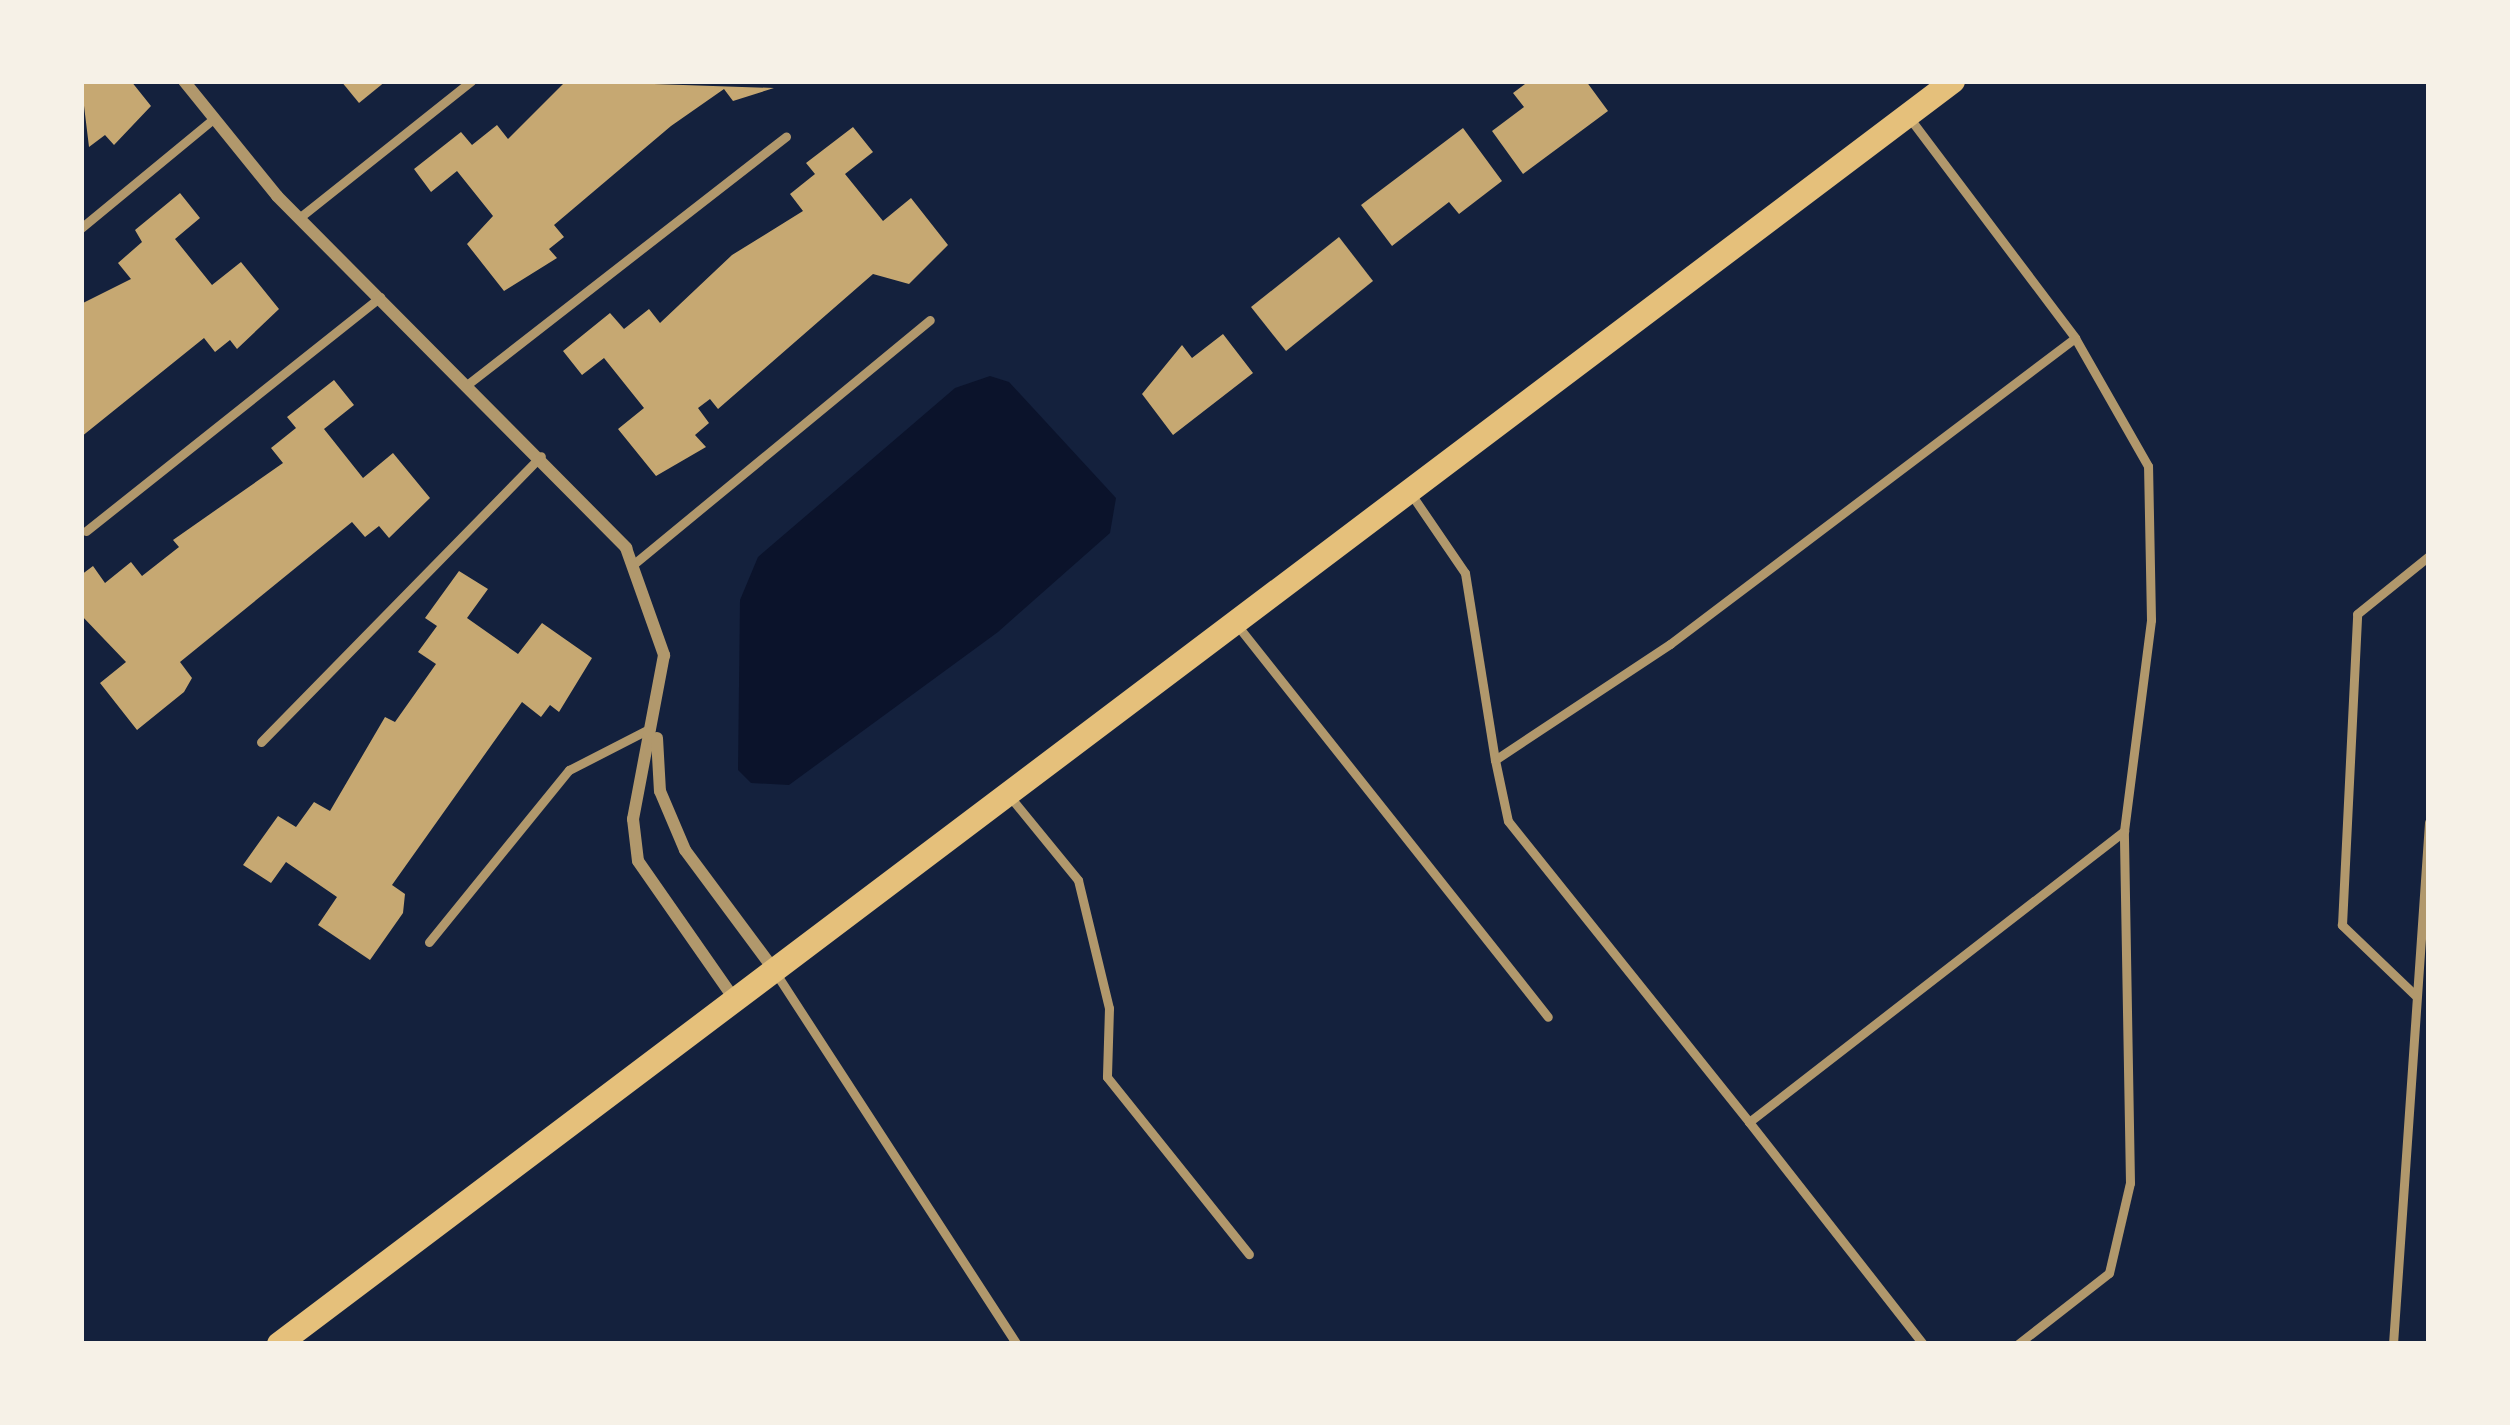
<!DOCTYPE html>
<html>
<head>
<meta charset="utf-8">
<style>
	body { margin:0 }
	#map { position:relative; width:2510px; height:1425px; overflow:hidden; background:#14213d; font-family:"Titillium Web",sans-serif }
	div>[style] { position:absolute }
	.water>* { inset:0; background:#0b132b }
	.building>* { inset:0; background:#c6a872 }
	.service>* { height:9px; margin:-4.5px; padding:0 4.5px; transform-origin:4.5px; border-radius:4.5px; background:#b1986c }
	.minor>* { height:12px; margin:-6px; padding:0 6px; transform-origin:6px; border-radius:6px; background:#b1986c }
	.secondary>* { height:24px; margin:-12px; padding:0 12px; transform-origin:12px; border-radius:12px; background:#e5c07b }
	span { translate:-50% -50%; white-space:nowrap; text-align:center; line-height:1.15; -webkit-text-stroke:9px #f6f1e7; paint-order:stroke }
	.frame { position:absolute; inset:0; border:84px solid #f6f1e7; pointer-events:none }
</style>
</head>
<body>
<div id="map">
	<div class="water">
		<i style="clip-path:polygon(990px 376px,1009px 382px,1116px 498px,1110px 533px,998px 632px,789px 785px,751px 783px,738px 770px,740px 600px,758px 557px,955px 388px)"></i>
	</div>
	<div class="building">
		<i style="clip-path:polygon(81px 81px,131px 81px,151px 106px,114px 145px,105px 135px,89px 147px)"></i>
		<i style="clip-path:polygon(341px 81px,386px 81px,359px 103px)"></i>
		<i style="clip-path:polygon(566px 81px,774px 88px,733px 101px,724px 89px,671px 126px,554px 225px,564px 237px,549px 249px,557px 258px,504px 291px,467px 244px,493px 216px,457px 171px,431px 192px,414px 169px,461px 132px,472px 145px,497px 125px,508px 139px)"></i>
		<i style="clip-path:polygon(1529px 81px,1586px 81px,1608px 111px,1523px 174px,1492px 131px,1524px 107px,1513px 93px)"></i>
		<i style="clip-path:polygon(853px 127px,873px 152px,845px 174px,883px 221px,911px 198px,948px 245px,909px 284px,873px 274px,718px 409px,710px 399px,698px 408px,709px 423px,695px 435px,706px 447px,656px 476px,618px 429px,644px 408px,604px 358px,582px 375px,563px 351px,610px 313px,624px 329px,649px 309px,660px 323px,732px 255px,803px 211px,790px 194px,815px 174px,806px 163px)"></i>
		<i style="clip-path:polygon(1463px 128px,1502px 181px,1459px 214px,1449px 202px,1392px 246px,1361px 205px)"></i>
		<i style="clip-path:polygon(180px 193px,200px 218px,175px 239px,212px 285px,241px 262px,279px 309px,237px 349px,230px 340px,215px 352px,204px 338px,81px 437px,81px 304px,131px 279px,118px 263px,142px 242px,135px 230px)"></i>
		<i style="clip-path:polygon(1339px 237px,1373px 281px,1286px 351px,1251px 307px)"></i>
		<i style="clip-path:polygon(1223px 334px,1253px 373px,1173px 435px,1142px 394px,1182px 345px,1192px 358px)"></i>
		<i style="clip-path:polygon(334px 380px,354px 405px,324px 429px,363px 478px,393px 453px,430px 498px,389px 538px,379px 526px,365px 537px,352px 522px,180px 662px,192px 678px,184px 692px,137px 730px,100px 683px,126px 662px,81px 615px,81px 575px,93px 566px,105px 583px,131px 562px,142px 576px,179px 547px,173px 540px,283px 463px,271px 448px,296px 428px,287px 417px)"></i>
		<i style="clip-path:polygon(459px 571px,488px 589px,467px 618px,518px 654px,542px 623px,592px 658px,559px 712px,550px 705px,541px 717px,522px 702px,392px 885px,405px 894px,403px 913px,370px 960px,318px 925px,337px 897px,286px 862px,271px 883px,243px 865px,278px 816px,296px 827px,314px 802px,330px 811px,385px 717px,395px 722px,436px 664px,418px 652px,437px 626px,425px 618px)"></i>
	</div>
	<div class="service">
		<i style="left:1908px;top:116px;width:278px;rotate:53deg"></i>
		<i style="left:2075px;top:338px;width:508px;rotate:142.93deg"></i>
		<i style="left:1670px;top:644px;width:210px;rotate:146.5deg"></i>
		<i style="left:1495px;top:760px;width:62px;rotate:78deg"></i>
		<i style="left:1508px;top:821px;width:386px;rotate:51.3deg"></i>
		<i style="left:1749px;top:1122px;width:475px;rotate:-37.8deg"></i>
		<i style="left:2124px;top:831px;width:213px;rotate:-82.7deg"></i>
		<i style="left:2151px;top:620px;width:154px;rotate:-91.1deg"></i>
		<i style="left:2148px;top:466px;width:147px;rotate:-119.7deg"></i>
		<i style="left:299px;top:218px;width:220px;rotate:-38.5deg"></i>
		<i style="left:81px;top:228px;width:168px;rotate:-39.5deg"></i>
		<i style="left:468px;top:384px;width:403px;rotate:-37.9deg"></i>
		<i style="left:1409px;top:491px;width:99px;rotate:55.7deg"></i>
		<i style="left:1465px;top:573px;width:189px;rotate:80.9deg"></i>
		<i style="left:86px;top:531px;width:376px;rotate:-38.5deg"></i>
		<i style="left:635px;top:563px;width:382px;rotate:-39.5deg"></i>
		<i style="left:1237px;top:625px;width:500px;rotate:51.57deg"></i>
		<i style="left:261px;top:742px;width:400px;rotate:-45.6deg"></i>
		<i style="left:1011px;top:798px;width:106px;rotate:50.7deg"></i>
		<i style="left:1078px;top:880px;width:132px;rotate:76.4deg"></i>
		<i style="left:1109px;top:1008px;width:69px;rotate:91.7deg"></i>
		<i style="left:1107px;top:1077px;width:227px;rotate:51.3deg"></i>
		<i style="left:429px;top:942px;width:222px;rotate:-50.9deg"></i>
		<i style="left:569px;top:770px;width:92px;rotate:-27.1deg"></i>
		<i style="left:777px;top:975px;width:440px;rotate:57deg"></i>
		<i style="left:2416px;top:996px;width:103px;rotate:-136.2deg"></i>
		<i style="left:2342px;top:925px;width:311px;rotate:-87.2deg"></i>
		<i style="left:2357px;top:614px;width:92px;rotate:-38.9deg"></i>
		<i style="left:1749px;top:1122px;width:282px;rotate:51.9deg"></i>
		<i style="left:2018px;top:1344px;width:115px;rotate:-38deg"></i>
		<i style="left:2109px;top:1273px;width:92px;rotate:-76.9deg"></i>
		<i style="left:2130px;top:1183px;width:352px;rotate:-91deg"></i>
		<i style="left:2393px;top:1344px;width:523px;rotate:-86.05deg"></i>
	</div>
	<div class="minor">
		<i style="left:184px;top:81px;width:148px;rotate:51deg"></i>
		<i style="left:277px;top:196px;width:496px;rotate:45.2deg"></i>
		<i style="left:626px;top:548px;width:114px;rotate:70.4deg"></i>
		<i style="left:664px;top:655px;width:167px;rotate:100.7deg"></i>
		<i style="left:633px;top:819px;width:42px;rotate:83.2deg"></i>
		<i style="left:638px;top:861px;width:169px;rotate:55.1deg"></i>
		<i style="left:657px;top:738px;width:53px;rotate:86.8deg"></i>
		<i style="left:660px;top:791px;width:64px;rotate:67deg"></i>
		<i style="left:685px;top:850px;width:149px;rotate:53.4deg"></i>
	</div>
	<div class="secondary">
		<i style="left:279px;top:1344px;width:2097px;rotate:-37.03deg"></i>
	</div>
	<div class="frame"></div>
</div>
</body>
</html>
